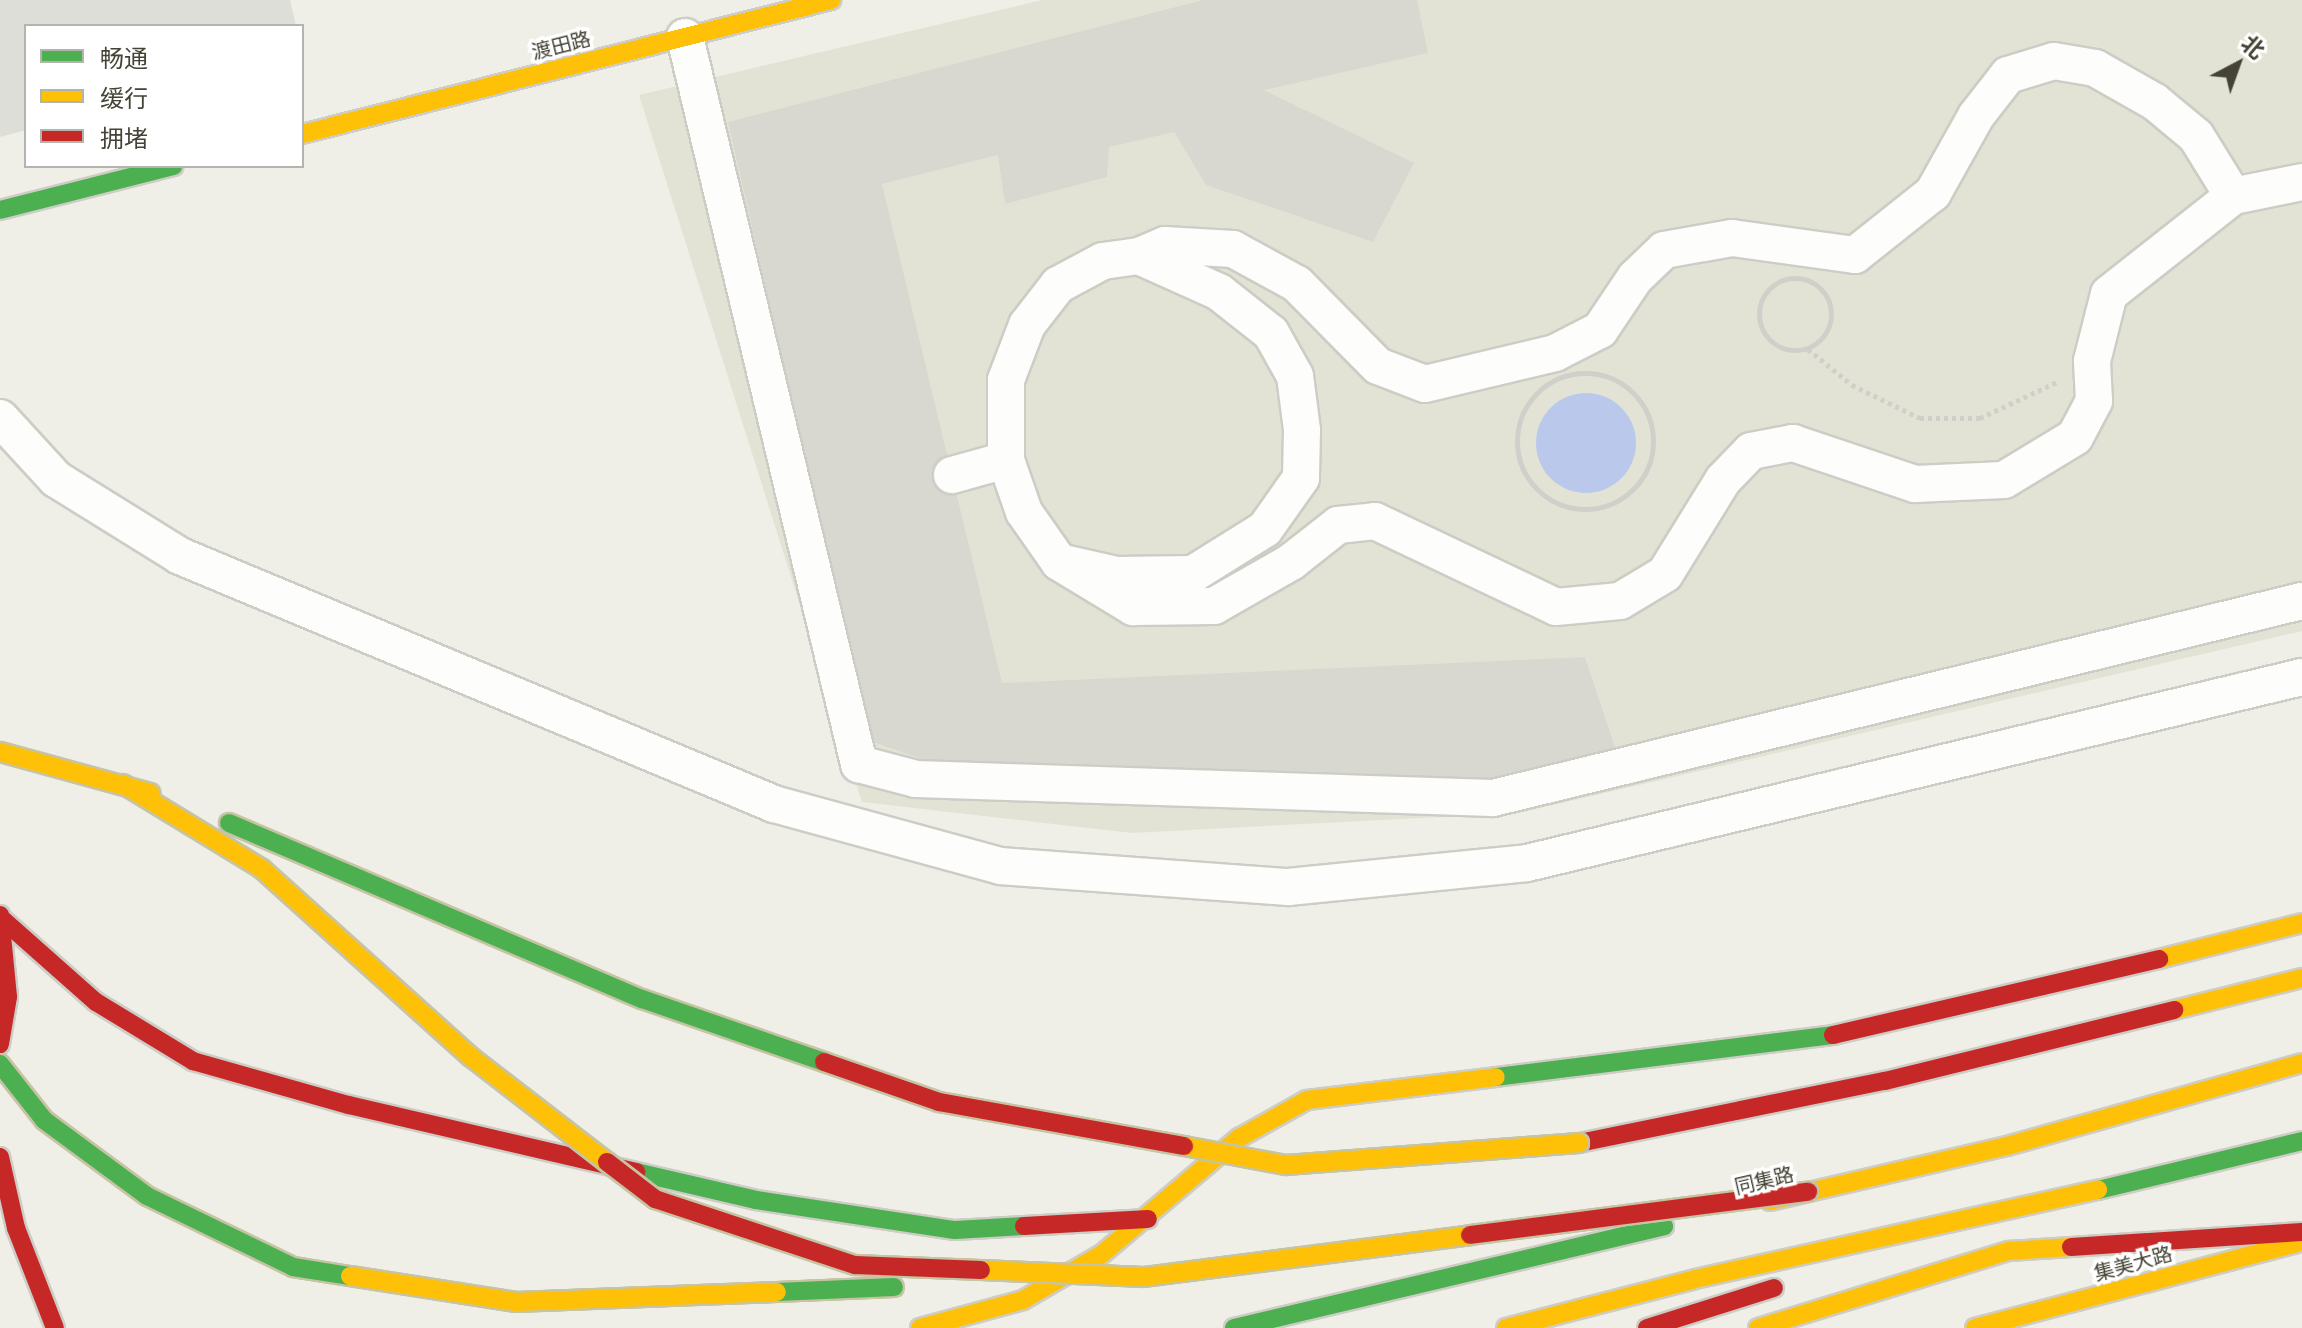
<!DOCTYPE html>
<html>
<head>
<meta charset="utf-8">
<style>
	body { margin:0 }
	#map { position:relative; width:2302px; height:1328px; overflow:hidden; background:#efefe8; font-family:Barlow,"Noto Sans SC",sans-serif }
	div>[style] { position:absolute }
	.residential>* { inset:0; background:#e3e3d5 }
	.parking>* { inset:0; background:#deded8 }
	.water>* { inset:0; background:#bac8ec }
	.round { border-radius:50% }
	.building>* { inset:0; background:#d8d8d1 }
	.path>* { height:5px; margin-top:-2.5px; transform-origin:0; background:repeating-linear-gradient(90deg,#d0cfca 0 4px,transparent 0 8px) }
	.path>.ring { margin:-2.5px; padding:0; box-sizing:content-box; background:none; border:5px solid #d0cfca; border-radius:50% }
	.roads { filter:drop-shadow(2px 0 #cdcdc6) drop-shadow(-2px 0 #cdcdc6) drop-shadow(0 2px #cdcdc6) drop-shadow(0 -2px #cdcdc6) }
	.street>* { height:36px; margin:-18px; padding:0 18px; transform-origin:18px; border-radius:18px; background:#fdfdfc }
	.fast>* { height:18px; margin:-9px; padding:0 9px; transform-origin:9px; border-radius:9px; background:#4caf50 }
	.slow>* { height:18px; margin:-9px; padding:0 9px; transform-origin:9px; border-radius:9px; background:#ffc107 }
	.jam>* { height:18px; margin:-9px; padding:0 9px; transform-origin:9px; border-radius:9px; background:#c62828 }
	.bridges { filter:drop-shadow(2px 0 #c6c4a4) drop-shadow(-2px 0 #c6c4a4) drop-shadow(0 2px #c6c4a4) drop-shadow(0 -2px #c6c4a4) }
	.fast-bridge>* { height:18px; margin:-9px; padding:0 9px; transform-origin:9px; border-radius:9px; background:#4caf50 }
	.slow-bridge>* { height:18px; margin:-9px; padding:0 9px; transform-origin:9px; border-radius:9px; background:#ffc107 }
	.jam-bridge>* { height:18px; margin:-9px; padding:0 9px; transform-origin:9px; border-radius:9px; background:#c62828 }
	span { translate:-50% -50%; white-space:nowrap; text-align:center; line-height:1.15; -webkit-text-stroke:7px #fff; paint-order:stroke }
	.street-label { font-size:20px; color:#444335 }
	.legend { position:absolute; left:24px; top:24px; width:280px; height:144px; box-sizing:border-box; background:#fff; border:2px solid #b4b4ae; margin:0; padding:10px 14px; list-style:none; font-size:24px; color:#444335 }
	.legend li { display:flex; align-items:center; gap:16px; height:40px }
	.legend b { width:40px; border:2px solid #b4b4ae }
	.north { position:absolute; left:2198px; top:24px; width:80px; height:80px; -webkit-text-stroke:6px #fff; paint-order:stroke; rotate:41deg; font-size:22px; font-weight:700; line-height:32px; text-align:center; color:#444335 }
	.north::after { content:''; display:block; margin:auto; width:28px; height:36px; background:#444335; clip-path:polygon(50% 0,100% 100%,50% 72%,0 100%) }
</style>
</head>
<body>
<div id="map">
	<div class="residential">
		<i style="clip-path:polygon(1042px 0,2302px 0,2302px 631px,1519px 813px,1132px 833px,862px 802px,639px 95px)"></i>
	</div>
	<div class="parking">
		<i style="clip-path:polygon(0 0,290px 0,296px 26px,26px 26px,26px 130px,0 137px)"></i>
	</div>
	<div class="water">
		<i class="round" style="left:1536px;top:393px;width:100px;height:100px"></i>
	</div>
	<div class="building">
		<i style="clip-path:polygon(1203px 0,1417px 0,1428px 53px,1264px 90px,1414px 163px,1373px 242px,1206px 185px,1174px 132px,1109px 147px,1107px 177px,1005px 204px,998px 155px,882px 184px,1002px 683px,1585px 657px,1616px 750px,1487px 785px,951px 769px,870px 741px,728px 122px)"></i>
	</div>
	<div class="path">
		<i class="ring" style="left:1759px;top:278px;width:67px;height:67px"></i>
		<i style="left:1808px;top:349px;width:57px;rotate:39.3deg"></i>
		<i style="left:1852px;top:385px;width:76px;rotate:25.9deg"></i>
		<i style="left:1920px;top:418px;width:60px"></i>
		<i style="left:1980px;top:418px;width:85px;rotate:-25.1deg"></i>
		<i class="ring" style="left:1517px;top:373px;width:131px;height:131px"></i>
	</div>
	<div class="roads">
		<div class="street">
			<i style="left:685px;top:37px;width:748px;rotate:76.54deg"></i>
			<i style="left:859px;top:764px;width:59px;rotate:14.7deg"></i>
			<i style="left:916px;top:779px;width:577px;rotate:1.89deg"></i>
			<i style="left:1493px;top:798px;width:833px;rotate:-13.69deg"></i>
			<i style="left:1139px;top:256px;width:28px;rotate:-23deg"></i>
			<i style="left:1165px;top:245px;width:68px;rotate:3.4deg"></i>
			<i style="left:1233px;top:249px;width:73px;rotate:28.7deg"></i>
			<i style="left:1297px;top:284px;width:115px;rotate:45.4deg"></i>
			<i style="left:1378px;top:366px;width:50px;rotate:21deg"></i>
			<i style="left:1425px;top:384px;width:134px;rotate:-13.4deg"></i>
			<i style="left:1555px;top:353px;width:51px;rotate:-27.1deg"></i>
			<i style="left:1600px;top:330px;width:63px;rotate:-56.1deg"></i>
			<i style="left:1635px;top:278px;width:40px;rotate:-44deg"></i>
			<i style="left:1664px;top:250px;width:69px;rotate:-10deg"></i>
			<i style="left:1732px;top:238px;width:124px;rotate:7.9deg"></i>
			<i style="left:1855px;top:255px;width:100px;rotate:-38.5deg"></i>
			<i style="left:1933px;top:193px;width:88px;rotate:-60.8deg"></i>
			<i style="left:1976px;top:116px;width:52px;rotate:-52deg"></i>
			<i style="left:2008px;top:75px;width:48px;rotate:-16.9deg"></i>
			<i style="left:2054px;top:61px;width:42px;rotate:9.7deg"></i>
			<i style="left:2095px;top:68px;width:69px;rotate:29.5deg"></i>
			<i style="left:2155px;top:102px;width:53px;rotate:39.7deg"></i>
			<i style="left:2196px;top:136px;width:70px;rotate:58.3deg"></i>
			<i style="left:1139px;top:256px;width:88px;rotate:24.2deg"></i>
			<i style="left:1219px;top:292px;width:66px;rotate:38.3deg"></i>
			<i style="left:1271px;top:333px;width:49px;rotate:60.8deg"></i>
			<i style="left:1295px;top:376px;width:54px;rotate:82.6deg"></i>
			<i style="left:1302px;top:430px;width:48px;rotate:91.2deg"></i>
			<i style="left:1301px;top:478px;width:62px;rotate:125.2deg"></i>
			<i style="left:1265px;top:529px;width:85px;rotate:148deg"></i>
			<i style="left:1193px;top:574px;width:76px;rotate:179.2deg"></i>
			<i style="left:1117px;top:575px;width:59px;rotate:-167.4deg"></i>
			<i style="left:1059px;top:562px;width:61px;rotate:-125deg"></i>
			<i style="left:1024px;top:512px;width:55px;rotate:-109.1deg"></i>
			<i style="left:1006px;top:460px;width:80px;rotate:-90deg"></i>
			<i style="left:1006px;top:380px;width:59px;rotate:-69.1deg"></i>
			<i style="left:1027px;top:325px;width:51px;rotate:-52.2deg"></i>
			<i style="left:1058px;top:285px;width:51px;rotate:-28.1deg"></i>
			<i style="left:1103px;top:261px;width:36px;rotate:-8deg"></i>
			<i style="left:0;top:418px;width:83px;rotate:47.4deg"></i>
			<i style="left:56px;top:479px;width:146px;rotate:31.8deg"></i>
			<i style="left:180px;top:556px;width:644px;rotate:22.66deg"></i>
			<i style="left:774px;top:804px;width:234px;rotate:15.3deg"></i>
			<i style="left:1000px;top:866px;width:289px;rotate:4.2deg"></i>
			<i style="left:1288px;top:887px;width:240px;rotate:-5.7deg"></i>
			<i style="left:1527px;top:863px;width:797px;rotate:-13.5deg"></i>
			<i style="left:952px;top:475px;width:56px;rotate:-15.5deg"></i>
			<i style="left:1059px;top:562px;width:87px;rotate:31.3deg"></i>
			<i style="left:1133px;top:607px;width:81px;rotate:-0.7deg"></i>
			<i style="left:1214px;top:606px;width:89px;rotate:-29.7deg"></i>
			<i style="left:1291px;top:562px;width:60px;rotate:-38.2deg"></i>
			<i style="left:1338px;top:525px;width:37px;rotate:-6deg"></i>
			<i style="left:1375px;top:521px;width:200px;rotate:25.4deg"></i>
			<i style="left:1556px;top:607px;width:64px;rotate:-5.4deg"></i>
			<i style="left:1620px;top:601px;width:52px;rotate:-31deg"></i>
			<i style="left:1665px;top:574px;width:110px;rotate:-58.3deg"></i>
			<i style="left:1723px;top:480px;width:40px;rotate:-46deg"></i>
			<i style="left:1751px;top:451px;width:43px;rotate:-10.8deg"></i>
			<i style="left:1793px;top:443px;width:129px;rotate:18.6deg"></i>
			<i style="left:1915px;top:484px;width:89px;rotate:-2.6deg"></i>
			<i style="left:2004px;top:480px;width:83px;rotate:-31.2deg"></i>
			<i style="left:2075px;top:437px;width:41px;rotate:-62.2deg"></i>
			<i style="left:2094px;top:401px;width:40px;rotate:-92.9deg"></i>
			<i style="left:2092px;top:361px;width:69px;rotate:-75.8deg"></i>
			<i style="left:2109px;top:294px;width:158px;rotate:-38.3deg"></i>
			<i style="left:2233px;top:196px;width:70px;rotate:-11.5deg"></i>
		</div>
		<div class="fast">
			<i style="left:0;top:210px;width:179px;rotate:-14.2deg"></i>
			<i style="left:1496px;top:1077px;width:340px;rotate:-7.1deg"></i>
			<i style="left:636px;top:1172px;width:123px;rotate:13.1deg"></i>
			<i style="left:756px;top:1200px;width:201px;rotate:8.6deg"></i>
			<i style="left:955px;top:1230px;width:69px;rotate:-3.3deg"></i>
			<i style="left:2098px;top:1190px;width:210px;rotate:-13.5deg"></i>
			<i style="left:1234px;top:1328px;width:442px;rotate:-13.3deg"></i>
		</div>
		<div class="slow">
			<i style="left:302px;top:134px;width:546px;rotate:-14.21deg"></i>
			<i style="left:2159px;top:959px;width:147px;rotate:-14.1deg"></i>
			<i style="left:2174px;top:1010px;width:132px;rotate:-14deg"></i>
			<i style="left:1770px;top:1201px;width:243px;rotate:-13.1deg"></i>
			<i style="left:2007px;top:1146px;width:306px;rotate:-15.7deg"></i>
			<i style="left:920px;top:1328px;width:107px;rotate:-15.2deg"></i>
			<i style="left:1023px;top:1300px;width:91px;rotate:-30.2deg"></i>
			<i style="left:1102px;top:1254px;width:180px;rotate:-40.3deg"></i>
			<i style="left:1239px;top:1138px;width:78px;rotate:-29.2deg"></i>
			<i style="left:1307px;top:1100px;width:190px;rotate:-6.9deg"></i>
			<i style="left:1506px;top:1328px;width:195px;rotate:-14.5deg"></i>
			<i style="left:1695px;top:1279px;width:413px;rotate:-12.5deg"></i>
			<i style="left:1758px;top:1328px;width:263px;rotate:-17.1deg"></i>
			<i style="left:2009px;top:1251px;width:62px;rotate:-3.7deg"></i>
			<i style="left:1975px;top:1328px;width:333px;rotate:-14.8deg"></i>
		</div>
		<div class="jam">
			<i style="left:0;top:915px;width:82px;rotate:84.4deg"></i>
			<i style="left:8px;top:997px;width:48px;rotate:99.7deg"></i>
			<i style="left:1px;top:918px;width:127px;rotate:41.5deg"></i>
			<i style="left:96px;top:1002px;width:114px;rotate:31.3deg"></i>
			<i style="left:193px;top:1061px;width:162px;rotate:15.8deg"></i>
			<i style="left:349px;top:1105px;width:295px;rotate:13.1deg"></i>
			<i style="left:1833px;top:1035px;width:335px;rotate:-13.1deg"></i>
			<i style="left:1579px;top:1143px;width:312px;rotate:-11.5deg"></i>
			<i style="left:1885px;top:1081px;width:298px;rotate:-13.8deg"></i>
			<i style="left:0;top:1157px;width:73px;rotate:77.3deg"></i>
			<i style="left:16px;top:1228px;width:107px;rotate:68.7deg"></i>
			<i style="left:1024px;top:1226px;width:124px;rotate:-3.2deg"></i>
			<i style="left:2071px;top:1247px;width:231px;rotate:-3.7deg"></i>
			<i style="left:1647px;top:1328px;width:133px;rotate:-17.5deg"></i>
		</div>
	</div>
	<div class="bridges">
		<div class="fast-bridge">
			<i style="left:229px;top:823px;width:449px;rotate:23.1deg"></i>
			<i style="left:642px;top:999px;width:193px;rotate:19.1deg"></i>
			<i style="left:0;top:1064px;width:71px;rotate:51.8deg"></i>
			<i style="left:44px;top:1120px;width:128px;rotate:36.4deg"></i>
			<i style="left:147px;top:1196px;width:162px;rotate:25.9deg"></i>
			<i style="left:293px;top:1267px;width:58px;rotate:9deg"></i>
			<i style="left:777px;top:1292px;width:117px;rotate:-2.4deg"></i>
		</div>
		<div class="slow-bridge">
			<i style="left:0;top:752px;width:156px;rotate:15.3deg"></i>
			<i style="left:123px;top:784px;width:163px;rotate:31.4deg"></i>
			<i style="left:262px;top:869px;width:281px;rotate:42deg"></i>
			<i style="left:471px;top:1057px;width:172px;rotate:37.7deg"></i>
			<i style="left:1184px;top:1146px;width:104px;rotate:10.6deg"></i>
			<i style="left:1286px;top:1165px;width:294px;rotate:-4.3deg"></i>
			<i style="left:981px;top:1270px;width:163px;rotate:2.5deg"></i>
			<i style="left:1144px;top:1277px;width:329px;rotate:-7.3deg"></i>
			<i style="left:350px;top:1276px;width:168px;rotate:8.9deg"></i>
			<i style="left:516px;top:1302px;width:261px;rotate:-2.2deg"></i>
		</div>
		<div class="jam-bridge">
			<i style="left:824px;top:1062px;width:122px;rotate:19.2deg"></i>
			<i style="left:939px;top:1102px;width:249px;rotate:10.2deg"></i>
			<i style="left:607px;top:1162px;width:61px;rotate:37.6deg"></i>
			<i style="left:655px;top:1199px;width:211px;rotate:18.3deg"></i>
			<i style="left:855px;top:1265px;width:126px;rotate:2.3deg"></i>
			<i style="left:1470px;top:1235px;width:341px;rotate:-7.3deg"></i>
		</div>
	</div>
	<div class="street-label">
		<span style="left:561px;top:45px;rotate:-14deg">渡田路</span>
		<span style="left:1764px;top:1180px;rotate:-13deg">同集路</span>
		<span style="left:2133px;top:1263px;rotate:-15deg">集美大路</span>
	</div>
	<ul class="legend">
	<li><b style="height:10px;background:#4caf50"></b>畅通</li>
	<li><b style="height:10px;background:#ffc107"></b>缓行</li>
	<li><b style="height:10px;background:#c62828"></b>拥堵</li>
	</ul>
	<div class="north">北</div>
</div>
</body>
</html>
